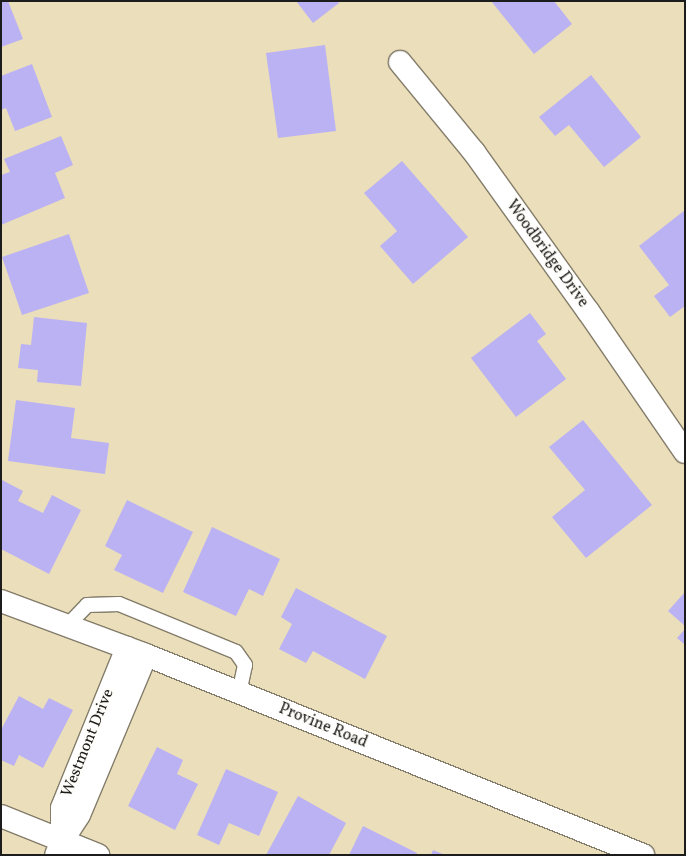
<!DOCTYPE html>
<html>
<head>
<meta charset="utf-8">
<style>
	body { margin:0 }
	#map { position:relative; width:686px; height:856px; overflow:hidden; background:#ebdeba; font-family:Vollkorn,serif }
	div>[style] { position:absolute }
	.building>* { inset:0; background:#bbb2f3 }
	.roads { filter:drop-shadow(1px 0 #847d6b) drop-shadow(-1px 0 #847d6b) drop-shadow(0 1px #847d6b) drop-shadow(0 -1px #847d6b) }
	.service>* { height:14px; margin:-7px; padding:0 7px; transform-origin:7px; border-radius:7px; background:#fff }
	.minor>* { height:22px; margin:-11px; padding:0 11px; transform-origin:11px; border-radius:11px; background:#fff }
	span { translate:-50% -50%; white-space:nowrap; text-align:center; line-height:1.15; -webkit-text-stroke:3px #fdfcf7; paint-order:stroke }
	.street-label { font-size:16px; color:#1c1c1c }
	.frame { position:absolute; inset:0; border:2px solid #1c1c1c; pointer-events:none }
</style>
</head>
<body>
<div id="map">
	<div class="building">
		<i style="clip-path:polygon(1px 1px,8px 1px,23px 39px,1px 47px)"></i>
		<i style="clip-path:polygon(296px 1px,337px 1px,339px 3px,313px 23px)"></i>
		<i style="clip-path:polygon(491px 1px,554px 1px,572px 24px,534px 54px)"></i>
		<i style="clip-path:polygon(325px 45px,336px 131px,278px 138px,266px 53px)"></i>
		<i style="clip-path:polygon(32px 64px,52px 117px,15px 131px,6px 108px,1px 110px,1px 76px)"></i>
		<i style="clip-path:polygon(591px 75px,641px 137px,604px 167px,569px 125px,555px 136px,539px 117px)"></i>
		<i style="clip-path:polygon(61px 136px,73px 165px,55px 173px,65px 198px,1px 225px,1px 175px,10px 172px,4px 159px)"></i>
		<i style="clip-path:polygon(402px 161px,468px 237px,413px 284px,380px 246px,397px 231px,364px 193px)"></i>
		<i style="clip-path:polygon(685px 210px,685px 306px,670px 317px,654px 296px,669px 285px,639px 246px)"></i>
		<i style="clip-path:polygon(69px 234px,89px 293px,22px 315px,2px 257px)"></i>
		<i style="clip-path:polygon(530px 313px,546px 334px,537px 341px,566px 379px,516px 417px,471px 358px)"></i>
		<i style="clip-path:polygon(34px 317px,87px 323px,81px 386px,37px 382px,38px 370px,18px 368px,21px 344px,31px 345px)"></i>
		<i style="clip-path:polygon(16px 400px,75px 408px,71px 438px,109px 443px,105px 474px,8px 461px)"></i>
		<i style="clip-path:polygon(583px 420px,652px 505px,586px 558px,552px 517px,585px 490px,549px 447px)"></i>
		<i style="clip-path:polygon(2px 480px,23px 491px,18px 501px,43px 513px,52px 495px,81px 510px,49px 574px,1px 549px)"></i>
		<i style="clip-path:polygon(127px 500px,193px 532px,163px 593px,114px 570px,122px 555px,105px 546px)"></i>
		<i style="clip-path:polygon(212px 527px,280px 559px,263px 596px,249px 589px,236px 616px,183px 592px)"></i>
		<i style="clip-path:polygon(296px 588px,387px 636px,365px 679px,313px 651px,306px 663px,279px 649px,292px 624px,281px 617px)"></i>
		<i style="clip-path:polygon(685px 592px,685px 626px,668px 611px)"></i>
		<i style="clip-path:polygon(685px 629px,685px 645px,677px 638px)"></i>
		<i style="clip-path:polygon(19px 696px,43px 709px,49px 698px,73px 710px,43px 768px,19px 755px,14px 766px,1px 760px,1px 730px)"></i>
		<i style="clip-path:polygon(157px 747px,183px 760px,177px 774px,198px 784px,175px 830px,128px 806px)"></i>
		<i style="clip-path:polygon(226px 769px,278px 792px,259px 836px,229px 823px,219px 845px,197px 835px)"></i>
		<i style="clip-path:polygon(298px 796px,346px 823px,329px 855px,266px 855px)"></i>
		<i style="clip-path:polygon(363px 826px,417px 853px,416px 855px,349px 855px)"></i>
		<i style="clip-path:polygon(433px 850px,445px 855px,431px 855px)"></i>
	</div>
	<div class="roads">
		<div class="service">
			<i style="left:67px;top:626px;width:29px;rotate:-46deg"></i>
			<i style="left:87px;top:605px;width:32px;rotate:-2deg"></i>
			<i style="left:119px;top:604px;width:126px;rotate:22.3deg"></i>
			<i style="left:236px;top:652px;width:16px;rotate:55deg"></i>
			<i style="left:245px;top:665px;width:29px;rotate:102deg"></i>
		</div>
		<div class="minor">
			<i style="left:400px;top:62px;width:117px;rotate:50.6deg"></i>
			<i style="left:474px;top:152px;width:196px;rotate:54.4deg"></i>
			<i style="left:588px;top:311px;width:171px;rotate:55.5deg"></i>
			<i style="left:1px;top:601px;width:155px;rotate:20.4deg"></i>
			<i style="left:146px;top:655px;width:536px;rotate:21.92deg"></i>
			<i style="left:1px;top:816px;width:105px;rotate:21.9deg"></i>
			<i style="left:62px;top:841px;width:33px;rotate:-90deg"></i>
			<i style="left:62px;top:808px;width:173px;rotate:-67.9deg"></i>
			<i style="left:56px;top:855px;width:15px;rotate:-67deg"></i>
			<i style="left:62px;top:841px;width:31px;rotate:-57deg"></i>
			<i style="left:79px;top:815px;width:173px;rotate:-67.3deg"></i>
		</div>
	</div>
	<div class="street-label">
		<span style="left:547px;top:254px;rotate:54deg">Woodbridge Drive</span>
		<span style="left:323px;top:726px;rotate:22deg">Provine Road</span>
		<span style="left:88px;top:743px;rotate:-68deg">Westmont Drive</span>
	</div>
	<div class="frame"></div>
</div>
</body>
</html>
